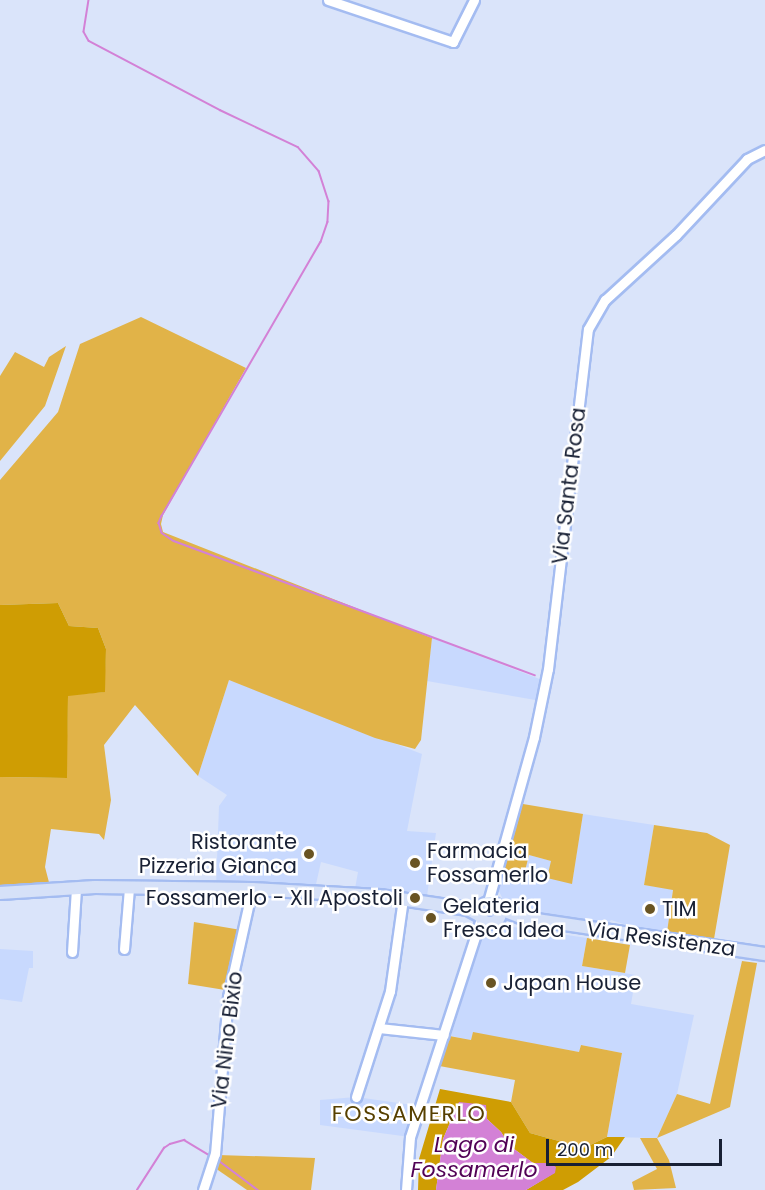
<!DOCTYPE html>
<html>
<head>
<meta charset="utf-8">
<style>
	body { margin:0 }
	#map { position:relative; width:765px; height:1190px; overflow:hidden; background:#dae4fa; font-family:Poppins,sans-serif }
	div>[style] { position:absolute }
	.built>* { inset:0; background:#c8d9fe }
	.green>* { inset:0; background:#e1b348 }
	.forest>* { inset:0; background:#cf9d03 }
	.water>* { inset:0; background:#d381d6 }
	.stream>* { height:1.5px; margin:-0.75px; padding:0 0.75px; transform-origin:0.75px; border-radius:0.75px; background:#d381d6 }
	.roads { filter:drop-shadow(2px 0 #a4bcf1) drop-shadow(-2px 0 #a4bcf1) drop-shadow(0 2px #a4bcf1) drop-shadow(0 -2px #a4bcf1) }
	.minor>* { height:9px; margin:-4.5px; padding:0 4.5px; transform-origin:4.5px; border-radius:4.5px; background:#fff }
	.major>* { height:12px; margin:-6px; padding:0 6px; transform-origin:6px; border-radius:6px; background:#d6e1f8 }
	.major>.ring { margin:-6px; padding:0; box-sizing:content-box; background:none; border:12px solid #d6e1f8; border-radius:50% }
	.dots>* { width:16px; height:16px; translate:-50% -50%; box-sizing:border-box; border:3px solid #fff; border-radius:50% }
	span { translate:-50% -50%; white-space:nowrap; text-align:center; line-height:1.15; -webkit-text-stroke:5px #fff; paint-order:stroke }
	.street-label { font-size:21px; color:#182034 }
	.poi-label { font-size:21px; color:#182034 }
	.right { translate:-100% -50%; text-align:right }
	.left { translate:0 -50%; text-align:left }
	.neighbourhood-label { font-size:22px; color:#574000; letter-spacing:1.5px }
	.water-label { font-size:22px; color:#510255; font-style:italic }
	.scale { position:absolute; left:546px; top:1139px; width:176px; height:27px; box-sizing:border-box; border:3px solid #182034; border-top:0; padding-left:8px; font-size:18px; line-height:21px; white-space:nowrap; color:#182034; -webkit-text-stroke:4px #fff; paint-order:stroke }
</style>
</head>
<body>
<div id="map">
	<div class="built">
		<i style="clip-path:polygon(432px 638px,545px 681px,541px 701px,427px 681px)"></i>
		<i style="clip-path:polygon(229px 680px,422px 754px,407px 831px,436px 833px,426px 903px,354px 894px,358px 872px,321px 862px,314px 893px,216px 887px,219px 806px,227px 795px,198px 776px)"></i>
		<i style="clip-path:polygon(583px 814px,654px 825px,644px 885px,673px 889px,667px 932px,633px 927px,611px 920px,608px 924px,513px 909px,505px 904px,498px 889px,503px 869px,524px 875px,529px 855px,551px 861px,572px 883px)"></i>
		<i style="clip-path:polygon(506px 926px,587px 938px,582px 966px,636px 975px,631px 1004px,694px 1015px,677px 1094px,657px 1138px,607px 1137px,622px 1053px,581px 1045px,579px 1052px,473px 1033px,471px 1040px,451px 1036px,482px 936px)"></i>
		<i style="clip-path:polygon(0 949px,33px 951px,33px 968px,29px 968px,22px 1002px,0 999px)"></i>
		<i style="clip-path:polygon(356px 1097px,420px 1106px,410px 1137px,320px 1125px,320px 1100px)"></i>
	</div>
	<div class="green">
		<i style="clip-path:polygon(141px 317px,246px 368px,163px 515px,161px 524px,163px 532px,432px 638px,421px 740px,415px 749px,375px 738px,229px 680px,198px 776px,135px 705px,104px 745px,111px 800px,104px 840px,99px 834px,51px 829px,45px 867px,51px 890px,0 893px,0 777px,66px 778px,68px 695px,104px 692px,106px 649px,98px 628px,69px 626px,58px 603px,0 605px,0 480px,58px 412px,80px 344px)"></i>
		<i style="clip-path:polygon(66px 346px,45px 406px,0 461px,0 376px,15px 352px,44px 367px,49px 357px)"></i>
		<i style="clip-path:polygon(517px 803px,583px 814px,572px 884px,547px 878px,551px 861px,529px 855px,524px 875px,498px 867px)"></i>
		<i style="clip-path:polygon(654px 825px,707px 833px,730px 845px,714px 939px,667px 932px,673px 890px,644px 885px)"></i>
		<i style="clip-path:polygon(194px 922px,241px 930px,225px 990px,188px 984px)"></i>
		<i style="clip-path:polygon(587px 938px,630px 945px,625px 973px,582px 966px)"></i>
		<i style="clip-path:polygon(742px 961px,757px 963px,730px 1107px,657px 1138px,669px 1160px,676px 1188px,634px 1190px,632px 1182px,657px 1169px,640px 1138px,657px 1138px,677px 1094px,710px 1104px)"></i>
		<i style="clip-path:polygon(473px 1032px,579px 1052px,581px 1045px,622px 1053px,607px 1137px,584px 1148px,530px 1133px,511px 1102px,515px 1080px,434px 1065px,444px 1035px,471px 1040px)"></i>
		<i style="clip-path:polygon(218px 1155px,315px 1158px,311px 1190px,247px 1190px,215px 1168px)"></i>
	</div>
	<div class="forest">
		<i style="clip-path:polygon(58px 603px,69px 626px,98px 628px,106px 649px,105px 692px,68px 696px,67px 778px,0 777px,0 605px)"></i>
		<i style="clip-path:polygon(440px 1089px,511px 1102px,530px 1133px,584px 1148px,607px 1137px,625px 1137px,611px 1157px,578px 1182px,563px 1190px,526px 1190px,554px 1173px,549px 1163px,533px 1163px,510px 1146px,501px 1132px,487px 1119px,487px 1111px,456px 1109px,443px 1139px,436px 1190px,418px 1190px,419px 1159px)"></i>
	</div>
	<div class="water">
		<i style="clip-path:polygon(459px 1102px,486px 1105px,487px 1119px,501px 1132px,510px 1146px,533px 1163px,549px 1163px,556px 1167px,555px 1173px,526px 1190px,436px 1190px,443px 1139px)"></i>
	</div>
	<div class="stream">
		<i style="left:89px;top:0;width:32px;rotate:99deg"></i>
		<i style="left:84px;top:32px;width:10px;rotate:61deg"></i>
		<i style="left:89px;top:41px;width:148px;rotate:27.8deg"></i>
		<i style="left:220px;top:110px;width:86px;rotate:25.4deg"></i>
		<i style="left:298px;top:147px;width:32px;rotate:49deg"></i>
		<i style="left:319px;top:171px;width:32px;rotate:72deg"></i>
		<i style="left:329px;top:201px;width:21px;rotate:93deg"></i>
		<i style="left:328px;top:222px;width:21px;rotate:109deg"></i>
		<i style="left:321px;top:242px;width:317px;rotate:120.1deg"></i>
		<i style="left:162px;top:516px;width:8px;rotate:113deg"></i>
		<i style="left:159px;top:523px;width:10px;rotate:73deg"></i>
		<i style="left:162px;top:533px;width:14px;rotate:34deg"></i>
		<i style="left:174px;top:541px;width:385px;rotate:20.4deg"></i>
		<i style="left:218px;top:1160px;width:50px;rotate:36.9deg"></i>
		<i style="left:137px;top:1190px;width:50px;rotate:-57.3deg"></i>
		<i style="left:164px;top:1148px;width:7px;rotate:-34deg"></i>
		<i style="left:170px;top:1144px;width:15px;rotate:-16deg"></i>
		<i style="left:184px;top:1140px;width:31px;rotate:31deg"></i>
	</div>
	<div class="roads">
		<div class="minor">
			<i style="left:328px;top:0;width:132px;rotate:18.6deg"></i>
			<i style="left:453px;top:42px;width:47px;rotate:-63.4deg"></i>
			<i style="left:488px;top:902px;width:171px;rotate:-74.4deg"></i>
			<i style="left:534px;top:737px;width:69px;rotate:-78.4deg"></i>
			<i style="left:548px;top:669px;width:342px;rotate:-83.3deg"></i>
			<i style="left:588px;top:329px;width:34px;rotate:-60deg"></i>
			<i style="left:605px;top:300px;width:96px;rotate:-42.5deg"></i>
			<i style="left:676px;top:235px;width:104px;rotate:-46.9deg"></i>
			<i style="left:747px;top:159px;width:20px;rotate:-27deg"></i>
			<i style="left:124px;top:949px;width:61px;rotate:-85.3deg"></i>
			<i style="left:72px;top:952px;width:63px;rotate:-86.4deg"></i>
			<i style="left:379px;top:1028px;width:65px;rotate:6.1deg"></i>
			<i style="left:356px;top:1097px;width:111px;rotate:-72.2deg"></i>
			<i style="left:390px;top:991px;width:93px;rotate:-82deg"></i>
			<i style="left:203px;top:1190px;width:38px;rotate:-72deg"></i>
			<i style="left:215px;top:1154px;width:158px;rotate:-85.3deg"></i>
			<i style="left:228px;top:997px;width:111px;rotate:-77.5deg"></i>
			<i style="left:406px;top:1190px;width:53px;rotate:-85.7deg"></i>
			<i style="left:410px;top:1137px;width:229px;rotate:-72deg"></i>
		</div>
		<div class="major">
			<i style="left:0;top:893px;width:95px;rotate:-3.6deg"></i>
			<i style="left:95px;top:887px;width:157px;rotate:0.7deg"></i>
			<i style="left:252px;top:889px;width:128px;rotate:3.1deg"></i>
			<i style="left:380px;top:896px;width:89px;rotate:8.4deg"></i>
			<i style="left:468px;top:909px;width:13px;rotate:29deg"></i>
			<i class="ring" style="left:480px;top:903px;width:8px;height:8px"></i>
			<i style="left:500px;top:909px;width:26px;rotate:21deg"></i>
			<i style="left:524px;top:918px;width:244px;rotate:8.5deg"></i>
		</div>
	</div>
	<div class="dots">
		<i style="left:309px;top:854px;background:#695423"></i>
		<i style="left:415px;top:863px;background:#695423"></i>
		<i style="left:415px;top:898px;background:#695423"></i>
		<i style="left:650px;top:909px;background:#695423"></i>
		<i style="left:431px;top:918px;background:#695423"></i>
		<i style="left:491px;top:983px;background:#695423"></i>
	</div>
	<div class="street-label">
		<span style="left:569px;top:486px;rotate:-83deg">Via Santa Rosa</span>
		<span style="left:661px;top:939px;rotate:8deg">Via Resistenza</span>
		<span style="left:227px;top:1040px;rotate:-83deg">Via Nino Bixio</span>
	</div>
	<div class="poi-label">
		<span class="right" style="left:297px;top:854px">Ristorante<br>Pizzeria Gianca</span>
		<span class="left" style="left:427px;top:863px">Farmacia<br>Fossamerlo</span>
		<span class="right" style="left:403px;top:898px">Fossamerlo - XII Apostoli</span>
		<span class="left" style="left:443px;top:918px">Gelateria<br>Fresca Idea</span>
		<span class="left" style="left:662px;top:909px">TIM</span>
		<span class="left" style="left:503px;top:983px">Japan House</span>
	</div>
	<div class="neighbourhood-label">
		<span style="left:409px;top:1114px">FOSSAMERLO</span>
	</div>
	<div class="water-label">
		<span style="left:474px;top:1157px">Lago di<br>Fossamerlo</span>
	</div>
	<div class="scale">200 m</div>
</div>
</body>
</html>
